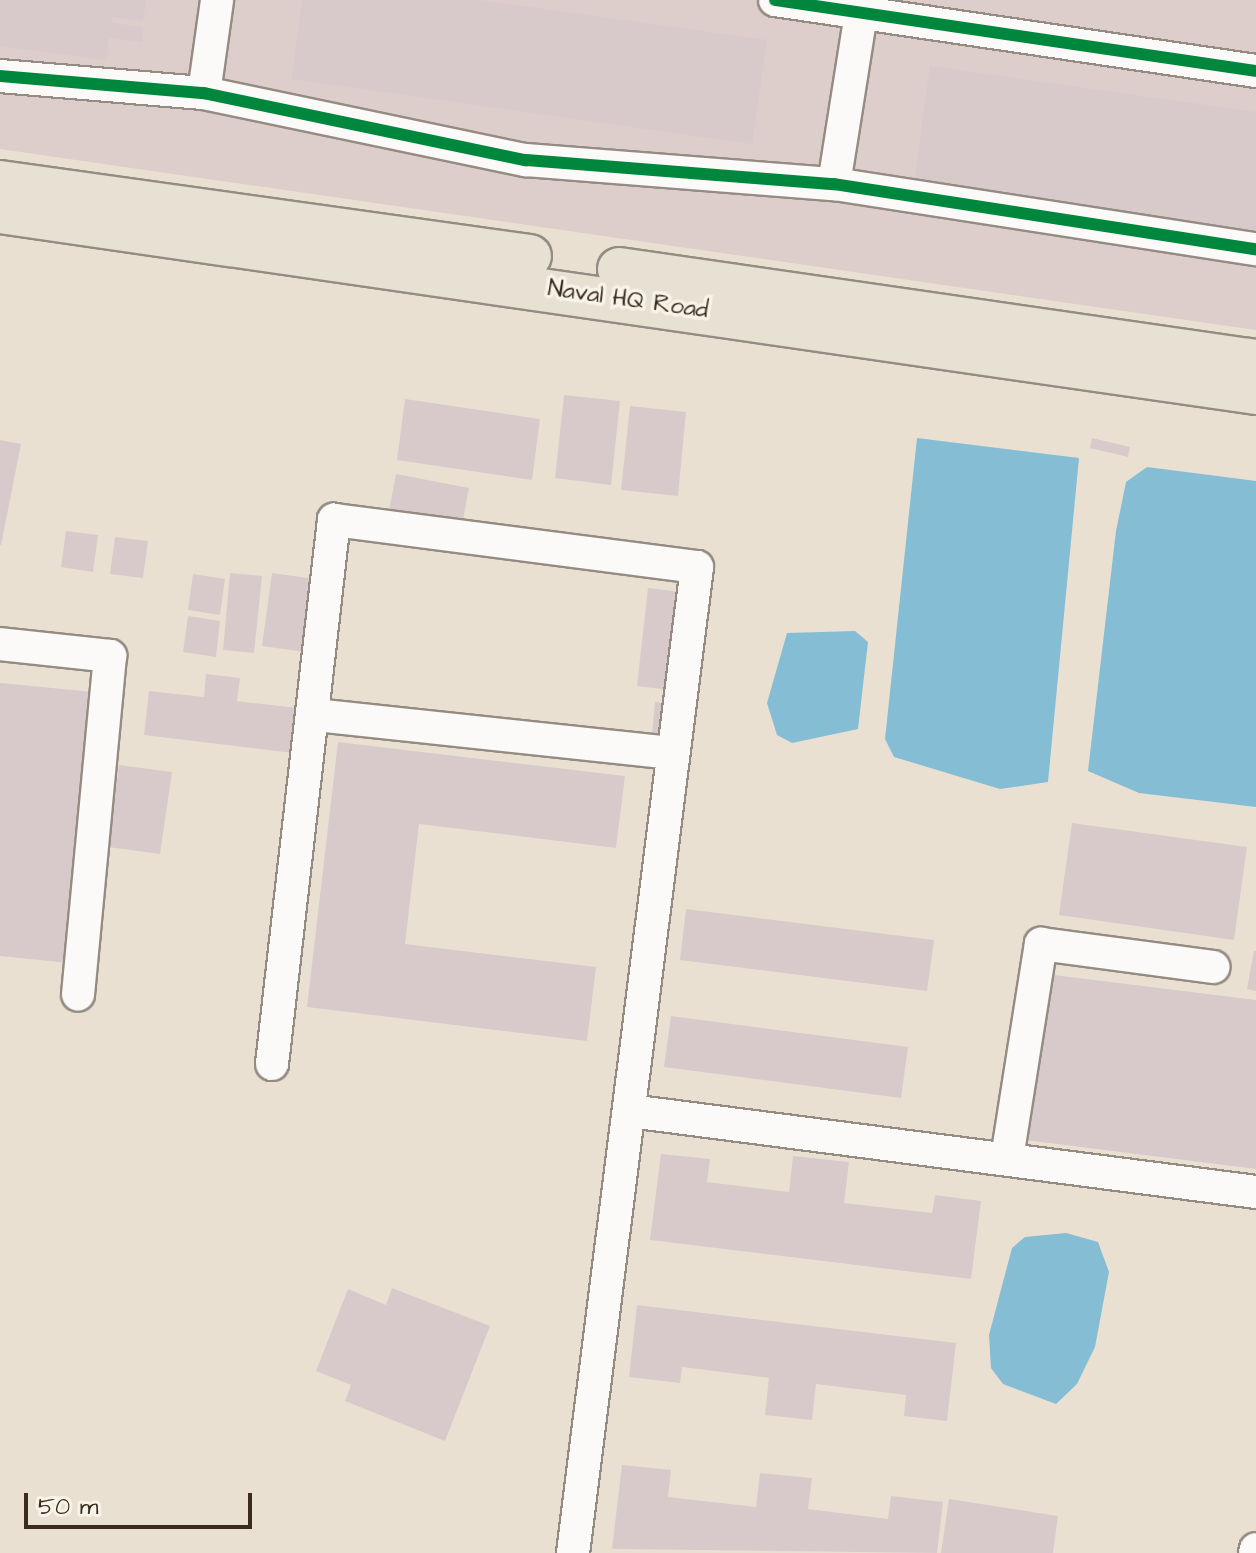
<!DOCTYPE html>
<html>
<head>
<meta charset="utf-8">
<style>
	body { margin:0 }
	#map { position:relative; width:1256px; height:1553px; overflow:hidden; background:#eae0d2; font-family:"Architects Daughter",sans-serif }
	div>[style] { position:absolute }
	.industrial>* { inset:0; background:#ddcdcb }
	.water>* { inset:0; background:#85bdd5 }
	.building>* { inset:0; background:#d8caca }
	.roads { filter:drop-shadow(2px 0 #948c83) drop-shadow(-2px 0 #948c83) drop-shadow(0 2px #948c83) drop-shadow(0 -2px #948c83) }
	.minor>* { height:32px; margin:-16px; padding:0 16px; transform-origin:16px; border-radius:16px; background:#fcfaf8 }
	.major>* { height:42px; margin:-21px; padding:0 21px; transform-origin:21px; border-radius:21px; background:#e7e1d4 }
	.cycleway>* { height:12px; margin:-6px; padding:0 6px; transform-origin:6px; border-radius:6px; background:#00873e }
	span { translate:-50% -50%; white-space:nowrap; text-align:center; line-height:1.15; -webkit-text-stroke:7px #f7f3e8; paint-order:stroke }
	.street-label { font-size:24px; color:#3b2a1e }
	.scale { position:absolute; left:24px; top:1493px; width:228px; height:36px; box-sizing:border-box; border:4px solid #3b2a1e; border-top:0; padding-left:10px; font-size:24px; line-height:28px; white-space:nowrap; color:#3b2a1e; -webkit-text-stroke:6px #f7f3e8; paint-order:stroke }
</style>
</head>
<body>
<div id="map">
	<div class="industrial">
		<i style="clip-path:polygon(0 0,1256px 0,1256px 330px,0 149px)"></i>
	</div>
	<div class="water">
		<i style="clip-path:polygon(917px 438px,1079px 458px,1048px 782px,1000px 789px,894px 757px,885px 739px)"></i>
		<i style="clip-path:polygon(1147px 467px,1256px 481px,1256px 807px,1139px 793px,1088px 771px,1116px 531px,1126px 482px)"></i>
		<i style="clip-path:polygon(855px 631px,868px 642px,858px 729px,792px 743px,777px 735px,767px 703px,787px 633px)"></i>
		<i style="clip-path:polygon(1066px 1233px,1098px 1242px,1109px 1272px,1095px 1347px,1077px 1384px,1056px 1404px,1003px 1384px,991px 1368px,989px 1335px,1012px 1248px,1025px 1237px)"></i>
	</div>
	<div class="building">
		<i style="clip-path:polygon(0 0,146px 0,143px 21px,112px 17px,111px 23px,143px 27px,142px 42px,109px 38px,106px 60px,0 46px)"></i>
		<i style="clip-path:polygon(302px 0,479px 0,767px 40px,752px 144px,292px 79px)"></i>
		<i style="clip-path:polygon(930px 66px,1256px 112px,1256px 232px,914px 184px)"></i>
		<i style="clip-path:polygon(564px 395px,620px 401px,611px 485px,555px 478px)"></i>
		<i style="clip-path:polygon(405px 399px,540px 419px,532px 480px,397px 460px)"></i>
		<i style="clip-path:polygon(630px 406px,686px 412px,678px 496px,621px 490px)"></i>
		<i style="clip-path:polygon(1092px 438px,1130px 447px,1128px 457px,1090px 448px)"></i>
		<i style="clip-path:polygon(0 440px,21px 444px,1px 545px,0 545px)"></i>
		<i style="clip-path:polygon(396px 474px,469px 488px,461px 530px,388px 516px)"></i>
		<i style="clip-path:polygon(66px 531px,98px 535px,93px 572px,61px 567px)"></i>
		<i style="clip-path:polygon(115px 537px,148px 541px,143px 578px,110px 574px)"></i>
		<i style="clip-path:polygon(230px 573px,262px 576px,254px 653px,223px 650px)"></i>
		<i style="clip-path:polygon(272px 573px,315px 579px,304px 652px,262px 646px)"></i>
		<i style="clip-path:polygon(193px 574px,225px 579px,220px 615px,188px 610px)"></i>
		<i style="clip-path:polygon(648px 588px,681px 592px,670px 690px,637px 686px)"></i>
		<i style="clip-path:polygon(188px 616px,220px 621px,216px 657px,183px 652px)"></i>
		<i style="clip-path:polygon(206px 674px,240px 678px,237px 701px,298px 708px,293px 753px,144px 735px,149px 691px,204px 697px)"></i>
		<i style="clip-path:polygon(0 683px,94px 692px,69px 963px,0 956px)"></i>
		<i style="clip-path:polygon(655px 702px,671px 704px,668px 736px,652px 734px)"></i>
		<i style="clip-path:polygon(338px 742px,625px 776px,616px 848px,419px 824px,405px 944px,596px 967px,587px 1041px,307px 1007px)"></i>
		<i style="clip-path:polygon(119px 765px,172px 772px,160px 854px,108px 847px)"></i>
		<i style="clip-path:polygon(1072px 823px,1247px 847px,1234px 940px,1059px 915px)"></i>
		<i style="clip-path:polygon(686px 909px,934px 940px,927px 991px,680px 960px)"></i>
		<i style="clip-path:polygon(1254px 951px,1256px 951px,1256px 991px,1247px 989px)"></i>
		<i style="clip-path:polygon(1046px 974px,1256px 1000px,1256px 1169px,1025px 1140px)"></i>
		<i style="clip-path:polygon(671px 1016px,908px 1047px,901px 1098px,664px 1067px)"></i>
		<i style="clip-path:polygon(661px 1154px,710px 1159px,707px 1182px,789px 1192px,793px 1156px,849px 1162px,844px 1203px,932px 1213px,935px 1195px,981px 1201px,971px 1279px,650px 1240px)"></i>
		<i style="clip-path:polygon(392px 1288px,490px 1326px,445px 1441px,345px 1401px,351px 1385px,316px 1371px,348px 1289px,386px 1305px)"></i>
		<i style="clip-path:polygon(637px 1305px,956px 1343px,947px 1421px,904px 1416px,906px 1395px,816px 1384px,812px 1420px,765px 1415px,769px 1378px,682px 1367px,680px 1383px,629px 1377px)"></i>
		<i style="clip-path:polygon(622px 1465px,671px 1470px,668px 1497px,756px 1507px,760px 1473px,812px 1478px,808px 1509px,888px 1519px,891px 1496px,943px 1502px,937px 1553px,612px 1549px)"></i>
		<i style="clip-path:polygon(949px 1499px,1058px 1516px,1053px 1553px,941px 1553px)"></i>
	</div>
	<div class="roads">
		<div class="minor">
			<i style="left:775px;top:0;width:486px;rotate:8.4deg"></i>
			<i style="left:0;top:76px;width:205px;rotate:4.8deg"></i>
			<i style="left:204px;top:93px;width:329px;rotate:11.8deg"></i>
			<i style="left:526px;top:160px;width:309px;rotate:4.5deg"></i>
			<i style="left:834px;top:184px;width:427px;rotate:8.8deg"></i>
			<i style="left:204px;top:93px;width:94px;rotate:-82deg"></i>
			<i style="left:834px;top:184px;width:173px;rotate:-81deg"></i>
			<i style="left:0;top:644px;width:111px;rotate:6.2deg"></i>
			<i style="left:110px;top:656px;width:340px;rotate:95.4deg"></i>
			<i style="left:316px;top:715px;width:357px;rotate:6.1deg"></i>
			<i style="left:272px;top:1064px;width:548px;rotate:-83.5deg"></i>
			<i style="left:334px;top:520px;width:366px;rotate:7.4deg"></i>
			<i style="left:697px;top:567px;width:994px;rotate:97.17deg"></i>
			<i style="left:630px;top:1111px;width:631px;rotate:7.37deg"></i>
			<i style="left:1007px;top:1158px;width:217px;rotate:-81deg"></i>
			<i style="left:1041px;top:944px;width:174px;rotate:7.6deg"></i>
			<i style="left:1255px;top:1553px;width:4px;rotate:-76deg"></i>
		</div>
		<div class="major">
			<i style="left:0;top:182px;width:535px;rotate:7.95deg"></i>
			<i style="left:0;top:212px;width:1269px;rotate:8.2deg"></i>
			<i style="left:619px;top:269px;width:644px;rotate:8.22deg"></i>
		</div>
	</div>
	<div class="cycleway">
		<i style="left:775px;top:0;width:486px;rotate:8.4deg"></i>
		<i style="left:0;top:76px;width:205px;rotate:4.8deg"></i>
		<i style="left:204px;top:93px;width:329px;rotate:11.8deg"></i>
		<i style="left:526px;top:160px;width:309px;rotate:4.5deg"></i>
		<i style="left:834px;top:184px;width:427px;rotate:8.8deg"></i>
	</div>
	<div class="street-label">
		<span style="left:628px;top:300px;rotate:8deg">Naval HQ Road</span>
	</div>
	<div class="scale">50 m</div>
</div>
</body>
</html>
